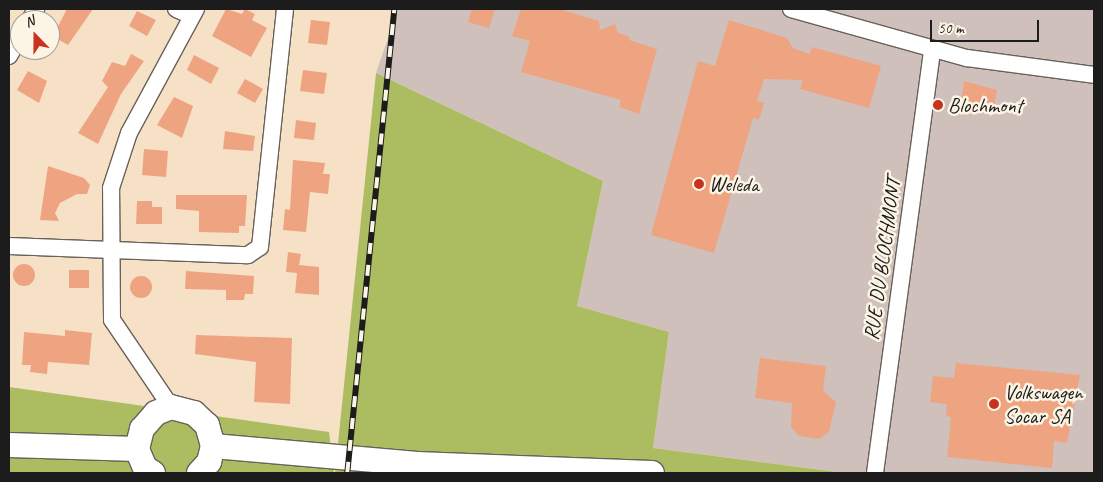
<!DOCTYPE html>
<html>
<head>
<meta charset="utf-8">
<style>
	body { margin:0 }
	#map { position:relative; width:1103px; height:482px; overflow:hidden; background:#f6e1c7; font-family:Caveat,sans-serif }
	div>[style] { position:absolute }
	.industrial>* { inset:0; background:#cfc0bb }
	.green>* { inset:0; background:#acbd61 }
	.building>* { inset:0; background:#eea481 }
	.round { border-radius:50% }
	.roads { filter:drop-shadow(1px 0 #686158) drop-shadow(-1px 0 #686158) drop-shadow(0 1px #686158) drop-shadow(0 -1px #686158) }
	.minor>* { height:16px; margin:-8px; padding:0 8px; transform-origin:8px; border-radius:8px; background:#fff }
	.secondary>* { height:24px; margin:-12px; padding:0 12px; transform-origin:12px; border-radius:12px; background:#fff }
	.rail>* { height:5.5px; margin-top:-2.75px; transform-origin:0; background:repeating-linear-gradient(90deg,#fcf5e5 0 11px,#1c1c1c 0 22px); box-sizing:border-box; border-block:1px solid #1c1c1c }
	.dots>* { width:14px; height:14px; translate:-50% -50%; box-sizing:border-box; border:2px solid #fcf5e5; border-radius:50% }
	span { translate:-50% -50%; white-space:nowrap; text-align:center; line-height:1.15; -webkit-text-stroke:5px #fcf5e5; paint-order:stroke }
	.poi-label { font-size:21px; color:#1c1c1c }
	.left { translate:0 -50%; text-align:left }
	.street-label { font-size:21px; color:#1c1c1c }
	.frame { position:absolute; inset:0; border:10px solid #1c1c1c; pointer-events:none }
	.north { position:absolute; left:10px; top:10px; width:50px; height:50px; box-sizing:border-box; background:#fcf5e5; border:1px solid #a29e95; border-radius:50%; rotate:338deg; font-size:14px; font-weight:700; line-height:20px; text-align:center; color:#1c1c1c }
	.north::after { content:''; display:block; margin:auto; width:18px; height:22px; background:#c8321e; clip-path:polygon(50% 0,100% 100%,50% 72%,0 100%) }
	.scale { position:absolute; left:930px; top:20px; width:109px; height:22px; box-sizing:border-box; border:2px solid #1c1c1c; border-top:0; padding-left:6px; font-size:15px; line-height:18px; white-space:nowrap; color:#1c1c1c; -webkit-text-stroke:4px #fcf5e5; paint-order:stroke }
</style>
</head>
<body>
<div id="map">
	<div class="industrial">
		<i style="clip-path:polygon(398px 9px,1094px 9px,1094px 473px,845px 473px,653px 448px,669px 332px,577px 306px,603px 181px,376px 73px)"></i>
	</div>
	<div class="green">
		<i style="clip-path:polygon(376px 73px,603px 181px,577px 306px,669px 332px,653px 448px,845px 473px,335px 473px)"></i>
		<i style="clip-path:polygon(9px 387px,329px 432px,334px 473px,9px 473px)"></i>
	</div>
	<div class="building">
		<i style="clip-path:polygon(67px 9px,93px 9px,68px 45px,50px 35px,50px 22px,58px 26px)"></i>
		<i style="clip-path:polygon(226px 9px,242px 14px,245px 9px,255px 14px,252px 20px,267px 28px,251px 57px,212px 36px)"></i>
		<i style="clip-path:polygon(472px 9px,495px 9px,489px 28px,468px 22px)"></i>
		<i style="clip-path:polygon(521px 9px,559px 9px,599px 21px,600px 30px,615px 24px,618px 33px,630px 37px,629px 40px,657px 49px,639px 114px,619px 107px,621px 100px,521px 72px,530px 41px,512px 36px)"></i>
		<i style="clip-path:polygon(137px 11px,156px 20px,147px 36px,129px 26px)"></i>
		<i style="clip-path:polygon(311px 20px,330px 22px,327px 45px,308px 43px)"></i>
		<i style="clip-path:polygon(729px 20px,787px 38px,793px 48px,810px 54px,812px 47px,881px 66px,869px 108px,800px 89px,803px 80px,764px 79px,757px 101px,764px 103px,759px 120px,753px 118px,714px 253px,651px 235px,698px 61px,715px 66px)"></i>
		<i style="clip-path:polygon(131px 54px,144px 61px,121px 94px,98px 144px,78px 133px,108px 87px,102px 81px,112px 62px,125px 66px)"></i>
		<i style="clip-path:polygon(194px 55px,219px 68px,211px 84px,187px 70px)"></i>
		<i style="clip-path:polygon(303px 70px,327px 73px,324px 94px,300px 91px)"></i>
		<i style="clip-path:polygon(28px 71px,47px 81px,39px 103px,17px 90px)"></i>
		<i style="clip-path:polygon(245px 79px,263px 89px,255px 103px,237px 93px)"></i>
		<i style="clip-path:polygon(964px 81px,997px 90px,994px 107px,961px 102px)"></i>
		<i style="clip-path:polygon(174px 97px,193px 106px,182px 138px,157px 125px)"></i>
		<i style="clip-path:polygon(296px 120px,316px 123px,314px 140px,294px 138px)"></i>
		<i style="clip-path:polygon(225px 131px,255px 136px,253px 151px,223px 149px)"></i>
		<i style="clip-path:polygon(144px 149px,168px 151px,166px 177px,142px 175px)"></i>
		<i style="clip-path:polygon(293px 160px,325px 163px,323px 174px,330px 174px,328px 194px,310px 192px,306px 232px,283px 230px,285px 209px,290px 210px)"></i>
		<i style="clip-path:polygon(48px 166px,84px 178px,90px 185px,87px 194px,77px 194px,60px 203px,55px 213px,59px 221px,40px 220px)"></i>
		<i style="clip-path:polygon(176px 195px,247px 195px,245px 226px,239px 226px,239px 233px,199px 232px,199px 211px,176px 209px)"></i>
		<i style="clip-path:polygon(137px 201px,152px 201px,152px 207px,162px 207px,162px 224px,136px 224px)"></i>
		<i style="clip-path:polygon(288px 252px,301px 254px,299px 265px,319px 267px,319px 295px,295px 293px,297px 273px,286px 272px)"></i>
		<i class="round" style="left:13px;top:264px;width:22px;height:22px"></i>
		<i style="clip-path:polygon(69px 270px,89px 270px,89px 288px,69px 288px)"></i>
		<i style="clip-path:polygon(186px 271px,254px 276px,253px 294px,245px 294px,244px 300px,226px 300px,226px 290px,185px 289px)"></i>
		<i class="round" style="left:130px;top:276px;width:22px;height:22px"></i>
		<i style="clip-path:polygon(65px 330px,92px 333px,89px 365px,48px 362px,47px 374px,30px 372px,31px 365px,22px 365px,24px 332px,65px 336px)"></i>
		<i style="clip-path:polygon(196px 335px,292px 338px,290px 404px,254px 402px,256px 362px,195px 354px)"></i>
		<i style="clip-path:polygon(760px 358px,826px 366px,823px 391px,836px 402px,829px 432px,819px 439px,799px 436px,791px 427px,792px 403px,755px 398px)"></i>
		<i style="clip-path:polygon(956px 363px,1080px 375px,1067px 443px,1054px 441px,1052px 468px,947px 457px,951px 417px,946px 416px,947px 404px,930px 402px,933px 376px,954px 378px)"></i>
	</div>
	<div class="roads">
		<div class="minor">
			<i style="left:176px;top:9px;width:17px;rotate:24deg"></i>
			<i style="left:791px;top:9px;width:183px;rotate:15.6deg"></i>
			<i style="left:967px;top:58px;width:128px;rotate:7.6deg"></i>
			<i style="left:30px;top:20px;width:13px;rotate:-61deg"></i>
			<i style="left:9px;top:56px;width:22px;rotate:-60deg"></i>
			<i style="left:9px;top:246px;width:239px;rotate:2.2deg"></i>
			<i style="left:248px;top:255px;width:14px;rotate:-34deg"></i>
			<i style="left:260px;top:247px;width:239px;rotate:-84deg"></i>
			<i style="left:171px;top:407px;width:105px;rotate:-124.1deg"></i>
			<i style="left:112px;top:320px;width:132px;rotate:-90.4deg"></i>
			<i style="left:111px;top:188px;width:58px;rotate:-71.9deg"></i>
			<i style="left:129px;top:133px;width:141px;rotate:-61.6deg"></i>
			<i style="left:875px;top:473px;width:427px;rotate:-82.3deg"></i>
		</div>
		<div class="secondary">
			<i style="left:9px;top:445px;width:128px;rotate:1.8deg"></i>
			<i style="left:213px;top:446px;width:205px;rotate:5deg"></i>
			<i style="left:417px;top:464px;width:235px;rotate:2.2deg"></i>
			<i style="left:153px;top:473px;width:9px;rotate:-148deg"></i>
			<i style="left:145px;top:468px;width:21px;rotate:-113deg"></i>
			<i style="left:137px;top:449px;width:21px;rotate:-76deg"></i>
			<i style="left:142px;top:429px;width:21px;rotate:-49deg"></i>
			<i style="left:156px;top:413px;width:16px;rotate:-22deg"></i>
			<i style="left:171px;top:407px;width:24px;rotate:15deg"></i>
			<i style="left:194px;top:413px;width:18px;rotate:43deg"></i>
			<i style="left:207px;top:425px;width:22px;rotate:74deg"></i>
			<i style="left:213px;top:446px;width:16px;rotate:104deg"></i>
			<i style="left:209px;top:462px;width:15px;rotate:132deg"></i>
		</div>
	</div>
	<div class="rail">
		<i style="left:347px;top:473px;width:466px;rotate:-84.2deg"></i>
	</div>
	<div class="dots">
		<i style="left:938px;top:105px;background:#c8321e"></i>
		<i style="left:699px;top:184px;background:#c8321e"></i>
		<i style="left:994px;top:404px;background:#c8321e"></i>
	</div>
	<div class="poi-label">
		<span class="left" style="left:948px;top:105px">Blochmont</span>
		<span class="left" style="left:709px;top:184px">Weleda</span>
		<span class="left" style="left:1004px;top:404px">Volkswagen<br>Socar SA</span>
	</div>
	<div class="street-label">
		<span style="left:882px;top:259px;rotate:-82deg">RUE DU BLOCHMONT</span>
	</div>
	<div class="frame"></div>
	<div class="north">N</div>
	<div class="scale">50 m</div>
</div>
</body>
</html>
